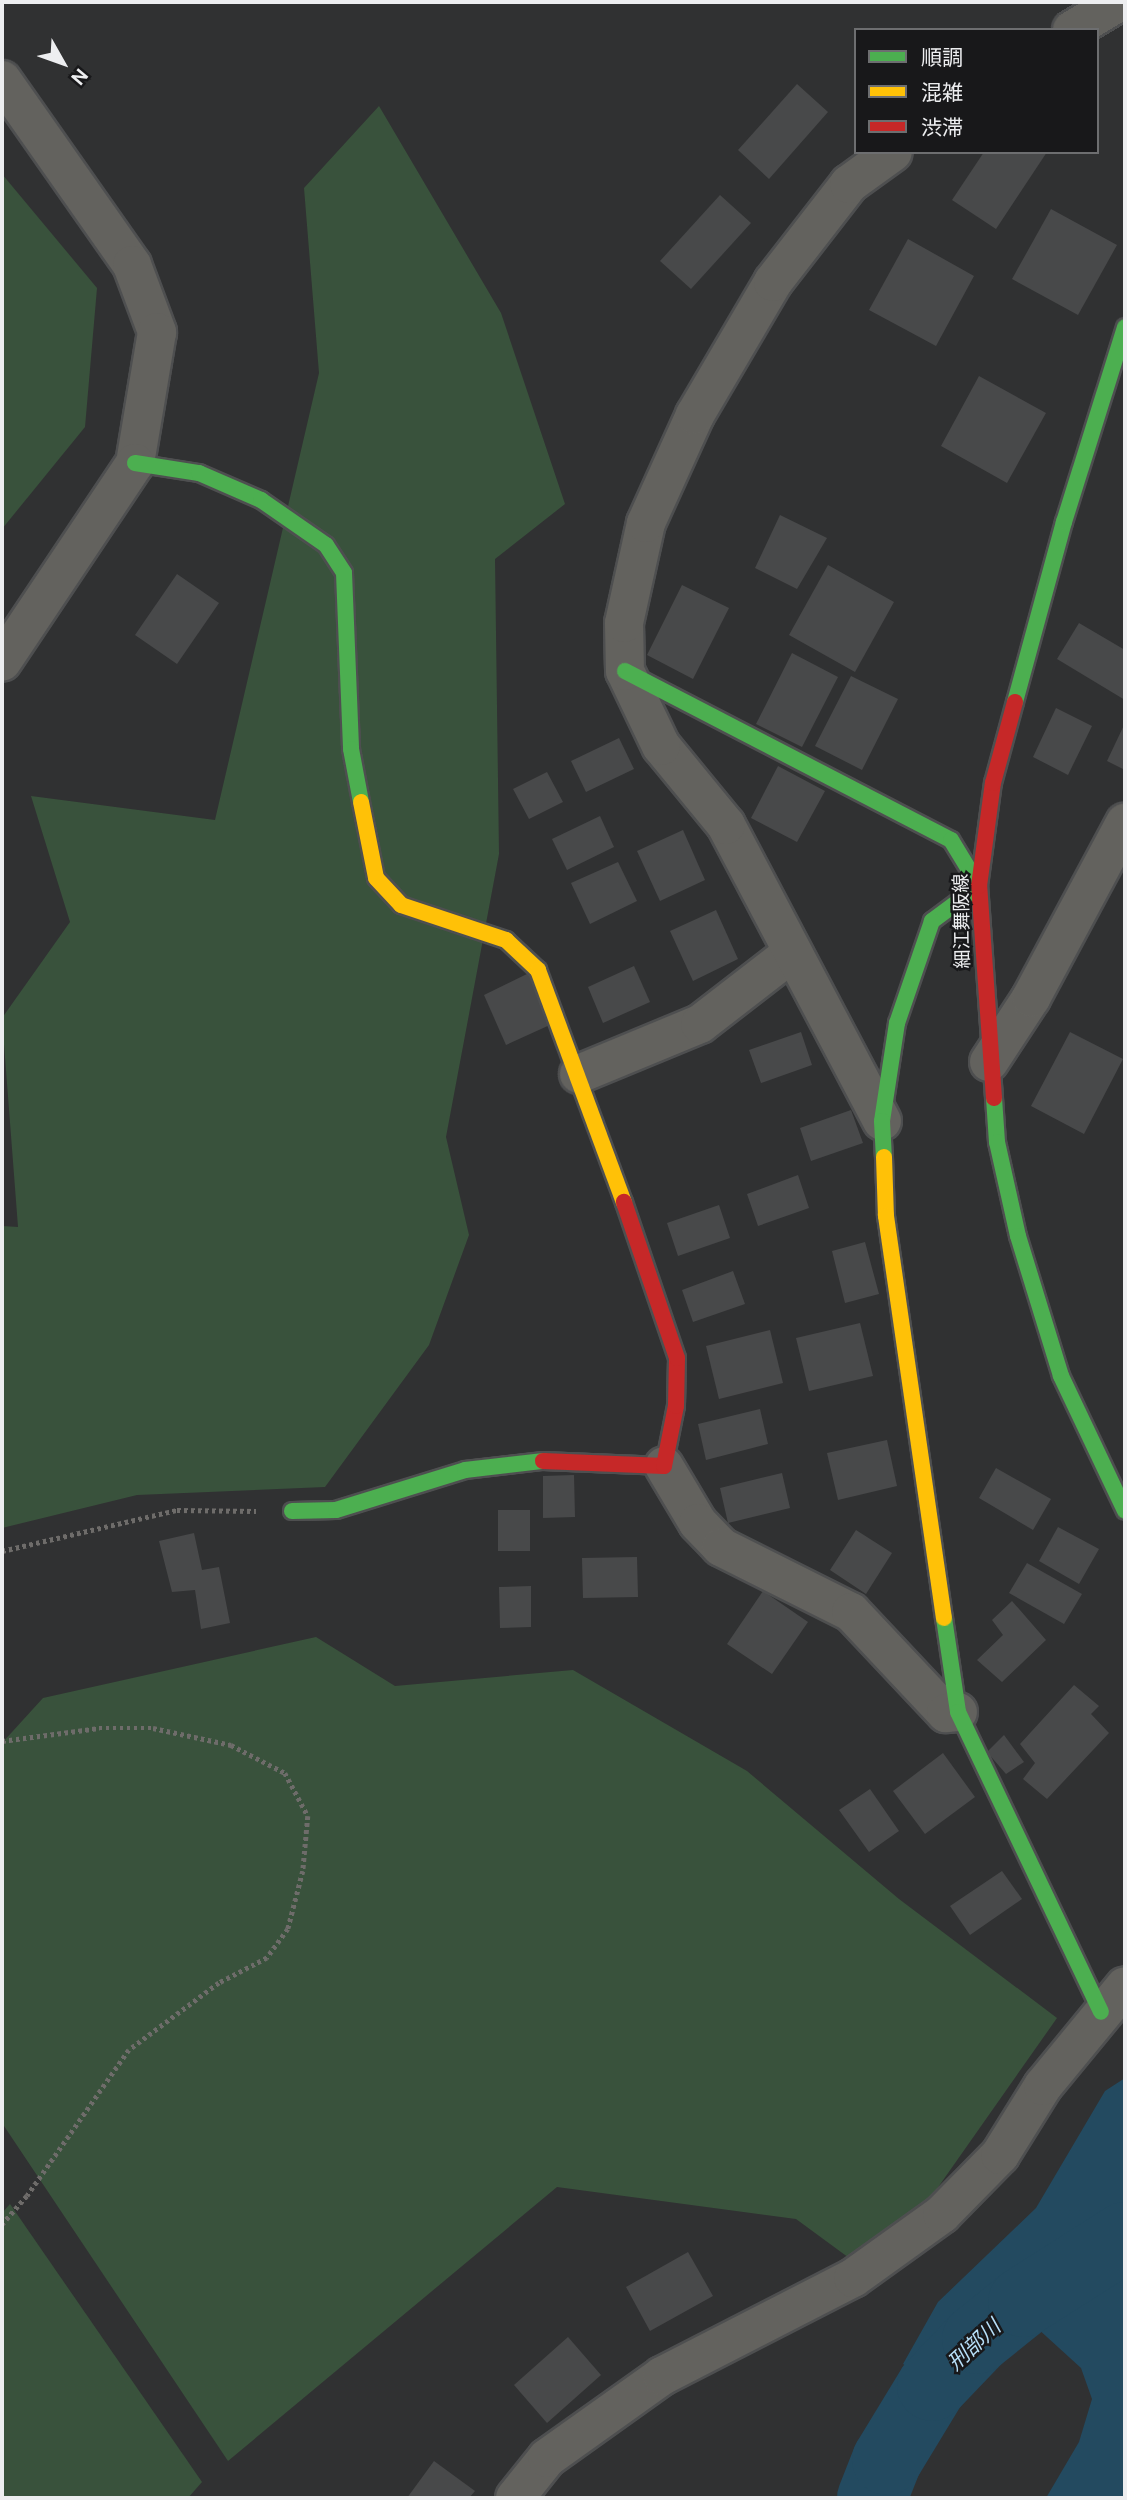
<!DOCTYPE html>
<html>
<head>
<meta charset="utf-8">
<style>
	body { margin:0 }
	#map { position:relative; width:1127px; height:2500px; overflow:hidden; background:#303132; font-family:"DM Sans","Noto Sans JP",sans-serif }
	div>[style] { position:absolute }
	.green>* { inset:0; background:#39523c }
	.water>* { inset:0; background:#234a60 }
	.river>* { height:70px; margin:-35px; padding:0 35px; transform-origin:35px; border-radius:35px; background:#234a60 }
	.building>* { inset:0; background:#48494a }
	.path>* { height:4.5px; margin-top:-2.25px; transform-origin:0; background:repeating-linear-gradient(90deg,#6e6c6a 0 3.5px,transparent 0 7px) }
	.roads { filter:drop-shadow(2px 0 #4e4f50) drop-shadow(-2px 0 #4e4f50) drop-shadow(0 2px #4e4f50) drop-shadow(0 -2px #4e4f50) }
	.street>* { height:38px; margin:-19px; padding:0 19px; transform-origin:19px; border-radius:19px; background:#63625e }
	.fast>* { height:16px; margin:-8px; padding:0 8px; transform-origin:8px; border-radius:8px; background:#4caf50 }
	.slow>* { height:16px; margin:-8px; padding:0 8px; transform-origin:8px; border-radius:8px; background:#ffc107 }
	.jam>* { height:16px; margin:-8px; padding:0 8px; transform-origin:8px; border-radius:8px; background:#c62828 }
	span { translate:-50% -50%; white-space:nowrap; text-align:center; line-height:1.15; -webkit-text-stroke:5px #18181a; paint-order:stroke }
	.street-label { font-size:19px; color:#edeef0 }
	.water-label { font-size:21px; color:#b7dff8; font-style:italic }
	.frame { position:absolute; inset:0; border:4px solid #edeef0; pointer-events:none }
	.legend { position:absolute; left:854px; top:28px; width:245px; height:126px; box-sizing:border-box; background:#18181a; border:2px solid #6d6e70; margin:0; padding:9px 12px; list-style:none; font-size:21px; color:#edeef0 }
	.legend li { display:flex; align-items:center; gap:14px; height:35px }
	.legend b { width:35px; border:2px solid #6d6e70 }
	.north { position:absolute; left:28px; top:28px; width:70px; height:70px; -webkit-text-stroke:5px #18181a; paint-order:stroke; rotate:130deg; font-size:19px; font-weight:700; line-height:28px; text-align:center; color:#edeef0 }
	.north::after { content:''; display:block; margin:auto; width:24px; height:32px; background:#edeef0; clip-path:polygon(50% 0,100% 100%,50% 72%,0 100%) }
</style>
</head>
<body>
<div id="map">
	<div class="green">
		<i style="clip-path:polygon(379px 106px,501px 313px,565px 504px,495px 559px,499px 854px,446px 1137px,469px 1235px,429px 1345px,325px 1487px,137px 1495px,2px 1528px,2px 1226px,18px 1227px,2px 1018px,70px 922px,31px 796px,215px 820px,319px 373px,304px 188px)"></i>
		<i style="clip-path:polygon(2px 174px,97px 288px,85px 427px,2px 529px)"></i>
		<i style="clip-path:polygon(316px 1637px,395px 1686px,573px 1670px,747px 1771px,899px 1899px,1057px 2018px,875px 2277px,796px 2219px,557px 2187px,228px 2461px,2px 2123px,2px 1743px,43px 1698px)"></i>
		<i style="clip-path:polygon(10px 2204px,202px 2482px,188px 2498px,2px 2498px,2px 2213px)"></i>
	</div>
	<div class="water">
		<i style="clip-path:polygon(1125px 2078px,1125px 2498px,1046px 2498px,1079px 2442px,1092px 2399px,1081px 2368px,1036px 2327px,1007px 2333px,961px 2395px,903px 2364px,938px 2302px,1036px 2208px,1105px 2091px)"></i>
	</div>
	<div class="river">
		<i style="left:872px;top:2498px;width:41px;rotate:-68.5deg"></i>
		<i style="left:887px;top:2460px;width:87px;rotate:-58.7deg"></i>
		<i style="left:932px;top:2386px;width:65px;rotate:-46.2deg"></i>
		<i style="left:977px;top:2339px;width:59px;rotate:-38.8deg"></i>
		<i style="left:1023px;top:2302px;width:121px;rotate:-32.5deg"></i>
	</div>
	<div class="building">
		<i style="clip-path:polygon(797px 84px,828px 112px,769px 179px,738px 150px)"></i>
		<i style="clip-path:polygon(984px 152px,1047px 152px,996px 229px,952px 200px)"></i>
		<i style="clip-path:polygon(720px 195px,751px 223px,691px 289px,660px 261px)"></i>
		<i style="clip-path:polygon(1051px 209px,1117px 245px,1078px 315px,1012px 279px)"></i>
		<i style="clip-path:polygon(908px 239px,974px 276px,936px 346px,869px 310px)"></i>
		<i style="clip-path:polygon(979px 376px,1046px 413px,1007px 483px,941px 446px)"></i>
		<i style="clip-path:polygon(780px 515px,827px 538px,797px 589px,755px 568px)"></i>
		<i style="clip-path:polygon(828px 565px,894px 602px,855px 672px,789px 635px)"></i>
		<i style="clip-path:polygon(177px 574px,219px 603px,177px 664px,135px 635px)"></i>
		<i style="clip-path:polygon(682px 585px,729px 608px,693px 679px,647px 655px)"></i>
		<i style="clip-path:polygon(1079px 623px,1125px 650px,1125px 700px,1057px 659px)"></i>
		<i style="clip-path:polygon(792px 653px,838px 677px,802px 747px,756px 724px)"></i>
		<i style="clip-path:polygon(851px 676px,898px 699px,862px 770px,815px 746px)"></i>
		<i style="clip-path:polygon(1056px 708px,1092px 726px,1068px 775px,1033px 757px)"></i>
		<i style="clip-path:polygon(1125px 723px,1125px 770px,1107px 761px)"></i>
		<i style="clip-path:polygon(619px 738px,634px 769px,586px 792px,571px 761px)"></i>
		<i style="clip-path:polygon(778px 766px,825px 791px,797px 842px,751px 818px)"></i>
		<i style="clip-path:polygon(547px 772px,563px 802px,529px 819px,513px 789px)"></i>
		<i style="clip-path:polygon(600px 816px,614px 847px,567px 870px,552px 839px)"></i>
		<i style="clip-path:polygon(683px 830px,705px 880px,660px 901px,637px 851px)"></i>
		<i style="clip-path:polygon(618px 862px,637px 901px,590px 924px,571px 883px)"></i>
		<i style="clip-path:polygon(716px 910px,738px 959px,693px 981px,670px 931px)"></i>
		<i style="clip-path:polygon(634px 966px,650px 1002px,603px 1023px,588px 987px)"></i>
		<i style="clip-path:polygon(529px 973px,552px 1024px,506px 1045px,484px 995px)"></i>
		<i style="clip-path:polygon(801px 1032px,812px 1065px,761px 1083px,749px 1050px)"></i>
		<i style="clip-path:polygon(1070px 1032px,1123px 1059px,1084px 1134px,1031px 1106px)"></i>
		<i style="clip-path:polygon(851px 1110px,863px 1143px,811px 1161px,800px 1128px)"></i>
		<i style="clip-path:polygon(798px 1175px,809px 1208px,758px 1226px,747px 1194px)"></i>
		<i style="clip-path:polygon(719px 1205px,730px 1238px,678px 1256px,667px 1223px)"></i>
		<i style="clip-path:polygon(865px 1242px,879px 1294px,845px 1303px,832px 1251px)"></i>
		<i style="clip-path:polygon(733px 1271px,745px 1304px,693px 1322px,682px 1290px)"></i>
		<i style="clip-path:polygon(860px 1323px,873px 1376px,809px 1391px,796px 1338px)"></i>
		<i style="clip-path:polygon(770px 1330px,783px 1383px,719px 1399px,706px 1346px)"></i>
		<i style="clip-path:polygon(760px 1409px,768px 1444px,706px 1460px,698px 1424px)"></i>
		<i style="clip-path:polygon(887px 1440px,897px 1486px,838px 1500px,827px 1453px)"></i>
		<i style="clip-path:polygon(996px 1468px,1051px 1499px,1033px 1530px,979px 1498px)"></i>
		<i style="clip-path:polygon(782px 1473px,790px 1508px,728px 1523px,720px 1488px)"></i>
		<i style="clip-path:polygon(574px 1475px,575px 1517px,543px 1518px,543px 1476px)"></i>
		<i style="clip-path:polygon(498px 1510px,530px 1510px,530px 1551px,498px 1551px)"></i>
		<i style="clip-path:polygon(1058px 1527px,1099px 1549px,1079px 1584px,1039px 1561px)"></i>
		<i style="clip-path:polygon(856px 1530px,892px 1553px,866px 1594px,830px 1570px)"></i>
		<i style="clip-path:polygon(194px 1533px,202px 1570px,219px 1567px,230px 1623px,201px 1629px,195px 1590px,172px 1592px,159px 1541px)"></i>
		<i style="clip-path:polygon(637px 1557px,638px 1597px,583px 1598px,582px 1558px)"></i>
		<i style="clip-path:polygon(1027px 1563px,1082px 1594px,1064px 1624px,1009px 1593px)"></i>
		<i style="clip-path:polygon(531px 1586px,531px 1627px,500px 1628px,499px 1587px)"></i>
		<i style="clip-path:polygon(763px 1591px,808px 1622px,772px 1674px,727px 1644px)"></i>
		<i style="clip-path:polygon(1012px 1601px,1046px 1640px,1002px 1682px,977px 1660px,1003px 1635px,992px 1620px)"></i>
		<i style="clip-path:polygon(1074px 1685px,1099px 1706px,1091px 1714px,1109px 1733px,1047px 1799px,1023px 1779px,1035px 1763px,1020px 1744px)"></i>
		<i style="clip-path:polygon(1004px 1735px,1024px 1762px,1006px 1774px,987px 1752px)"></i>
		<i style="clip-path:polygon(943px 1753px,975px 1797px,925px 1834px,893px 1791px)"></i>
		<i style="clip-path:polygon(870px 1789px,899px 1831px,869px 1852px,839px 1810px)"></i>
		<i style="clip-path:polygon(1002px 1871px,1022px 1899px,970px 1935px,950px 1906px)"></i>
		<i style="clip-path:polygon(688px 2252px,713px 2296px,650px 2331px,626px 2287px)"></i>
		<i style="clip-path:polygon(568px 2337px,601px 2375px,547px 2423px,514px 2385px)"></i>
		<i style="clip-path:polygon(434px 2461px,475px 2491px,469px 2498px,407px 2498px)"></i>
	</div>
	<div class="path">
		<i style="left:2px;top:1551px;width:180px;rotate:-13.2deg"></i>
		<i style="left:177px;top:1510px;width:79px;rotate:0.7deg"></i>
		<i style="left:2px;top:1741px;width:98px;rotate:-7.6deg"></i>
		<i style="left:99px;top:1728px;width:54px"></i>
		<i style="left:153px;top:1728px;width:80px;rotate:12.3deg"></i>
		<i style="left:231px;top:1745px;width:61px;rotate:27.4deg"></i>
		<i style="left:285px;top:1773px;width:49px;rotate:61.9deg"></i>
		<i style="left:308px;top:1816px;width:55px;rotate:95.2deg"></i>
		<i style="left:303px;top:1871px;width:60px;rotate:104.5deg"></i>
		<i style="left:288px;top:1929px;width:36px;rotate:126deg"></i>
		<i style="left:267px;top:1958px;width:54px;rotate:152.5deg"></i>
		<i style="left:219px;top:1983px;width:112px;rotate:143.3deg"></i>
		<i style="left:129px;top:2050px;width:178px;rotate:124.9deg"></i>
		<i style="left:27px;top:2196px;width:38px;rotate:131deg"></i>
	</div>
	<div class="roads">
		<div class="street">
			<i style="left:1072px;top:30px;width:55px;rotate:-30.8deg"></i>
			<i style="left:2px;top:80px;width:226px;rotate:54.9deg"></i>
			<i style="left:132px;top:265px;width:72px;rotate:69.5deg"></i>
			<i style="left:157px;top:332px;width:133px;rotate:99.5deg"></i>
			<i style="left:135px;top:463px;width:239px;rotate:123.8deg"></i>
			<i style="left:989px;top:1062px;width:77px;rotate:-56.7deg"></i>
			<i style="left:1031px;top:998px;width:199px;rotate:-61.8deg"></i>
			<i style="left:579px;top:1074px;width:131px;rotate:-22.5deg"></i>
			<i style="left:700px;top:1024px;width:116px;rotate:-37.7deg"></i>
			<i style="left:882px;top:1121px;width:335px;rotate:-117.8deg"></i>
			<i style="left:726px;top:825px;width:102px;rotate:-129.4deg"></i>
			<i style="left:661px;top:746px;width:83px;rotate:-115.6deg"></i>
			<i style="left:625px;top:671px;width:48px;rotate:-91.2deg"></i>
			<i style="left:624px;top:623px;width:102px;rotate:-77.6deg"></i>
			<i style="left:646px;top:523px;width:119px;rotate:-65.6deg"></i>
			<i style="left:695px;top:415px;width:154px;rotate:-59.6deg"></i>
			<i style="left:773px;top:282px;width:124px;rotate:-52.2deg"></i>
			<i style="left:849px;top:184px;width:54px;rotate:-36deg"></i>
			<i style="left:664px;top:1466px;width:66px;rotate:59.2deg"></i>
			<i style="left:698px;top:1523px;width:33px;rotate:46deg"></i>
			<i style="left:721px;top:1547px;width:145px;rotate:26.6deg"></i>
			<i style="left:851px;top:1612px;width:139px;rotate:46.8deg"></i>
			<i style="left:946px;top:1713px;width:12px;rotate:-5deg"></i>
			<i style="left:515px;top:2498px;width:51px;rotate:-51.3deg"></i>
			<i style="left:547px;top:2458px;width:141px;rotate:-35.5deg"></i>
			<i style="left:662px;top:2376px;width:215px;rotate:-27.2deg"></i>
			<i style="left:853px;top:2278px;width:110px;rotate:-35.7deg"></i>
			<i style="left:942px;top:2214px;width:83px;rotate:-45.5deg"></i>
			<i style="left:1000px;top:2155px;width:81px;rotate:-58.1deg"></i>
			<i style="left:1043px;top:2086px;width:129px;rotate:-50.6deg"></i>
		</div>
		<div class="fast">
			<i style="left:135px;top:463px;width:65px;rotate:8.9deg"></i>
			<i style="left:199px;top:473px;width:68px;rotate:23.5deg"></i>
			<i style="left:261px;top:500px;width:79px;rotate:34.7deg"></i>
			<i style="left:326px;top:545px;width:33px;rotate:57deg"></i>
			<i style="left:344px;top:573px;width:176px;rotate:87.7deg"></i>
			<i style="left:351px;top:749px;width:54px;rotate:79.3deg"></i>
			<i style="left:625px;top:671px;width:367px;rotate:27.4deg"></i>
			<i style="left:951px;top:840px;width:54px;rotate:58.7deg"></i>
			<i style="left:979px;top:886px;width:59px;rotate:143.3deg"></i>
			<i style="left:932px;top:921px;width:108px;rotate:108.9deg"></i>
			<i style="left:897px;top:1023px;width:99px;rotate:98.7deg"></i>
			<i style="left:882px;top:1121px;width:36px;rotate:87deg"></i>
			<i style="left:1015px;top:702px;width:187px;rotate:-74.8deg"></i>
			<i style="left:1064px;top:522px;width:204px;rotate:-72.6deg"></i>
			<i style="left:994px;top:1098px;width:44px;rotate:86.1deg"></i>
			<i style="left:997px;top:1142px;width:96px;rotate:77.4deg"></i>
			<i style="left:1018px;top:1236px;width:146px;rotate:72.9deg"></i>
			<i style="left:1061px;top:1376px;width:149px;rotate:64.6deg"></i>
			<i style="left:292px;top:1511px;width:44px;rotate:-1.3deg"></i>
			<i style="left:336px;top:1510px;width:135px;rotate:-17.2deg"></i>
			<i style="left:465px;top:1470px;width:79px;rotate:-6.6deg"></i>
			<i style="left:944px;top:1618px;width:95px;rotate:81.5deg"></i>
			<i style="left:958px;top:1712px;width:332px;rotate:64.5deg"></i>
		</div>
		<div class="slow">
			<i style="left:361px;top:802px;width:77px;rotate:78.8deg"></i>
			<i style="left:376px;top:878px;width:37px;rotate:47deg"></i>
			<i style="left:401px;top:905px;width:111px;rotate:18.4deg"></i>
			<i style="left:506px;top:940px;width:44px;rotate:43.2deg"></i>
			<i style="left:538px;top:970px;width:247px;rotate:69.7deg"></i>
			<i style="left:884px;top:1157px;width:59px;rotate:88.1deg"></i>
			<i style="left:886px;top:1216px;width:406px;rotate:81.8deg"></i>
		</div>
		<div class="jam">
			<i style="left:994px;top:1098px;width:213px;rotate:-94deg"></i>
			<i style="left:979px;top:886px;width:104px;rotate:-82.3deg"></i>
			<i style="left:993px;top:783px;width:84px;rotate:-74.8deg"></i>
			<i style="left:543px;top:1461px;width:121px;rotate:2.4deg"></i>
			<i style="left:664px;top:1466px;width:61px;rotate:-78.7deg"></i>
			<i style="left:676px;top:1406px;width:48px;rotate:-88.8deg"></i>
			<i style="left:677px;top:1358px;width:165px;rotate:-108.8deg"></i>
		</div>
	</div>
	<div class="street-label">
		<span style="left:962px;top:921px;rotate:-91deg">細江舞阪線</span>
	</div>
	<div class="water-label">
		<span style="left:974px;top:2345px;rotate:-43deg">刑部川</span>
	</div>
	<div class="frame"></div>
	<ul class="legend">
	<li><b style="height:9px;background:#4caf50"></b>順調</li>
	<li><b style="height:9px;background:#ffc107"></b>混雑</li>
	<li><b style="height:9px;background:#c62828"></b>渋滞</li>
	</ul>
	<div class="north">N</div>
</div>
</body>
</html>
